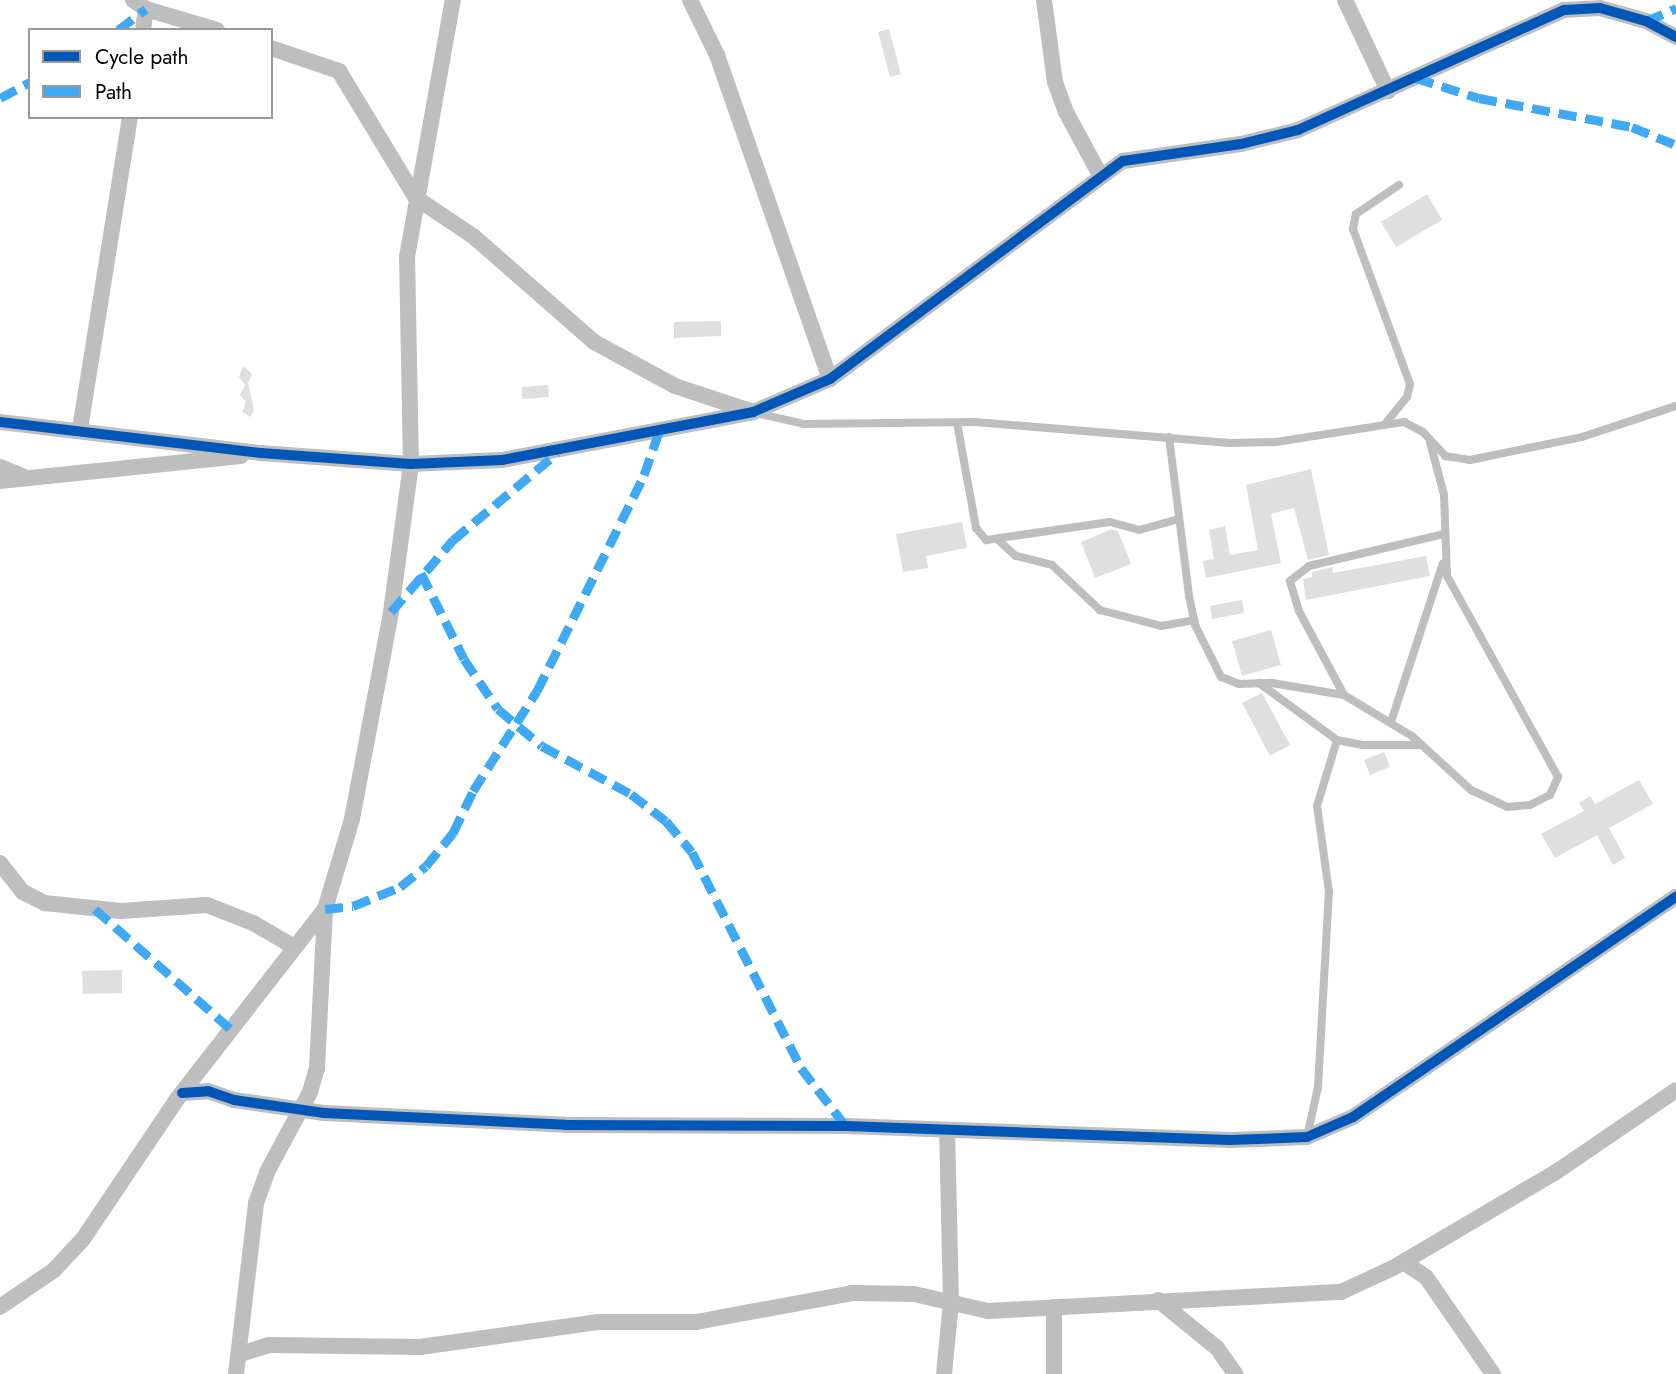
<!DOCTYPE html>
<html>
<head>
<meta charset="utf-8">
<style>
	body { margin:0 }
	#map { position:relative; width:1676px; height:1374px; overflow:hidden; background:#fff; font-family:Jost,sans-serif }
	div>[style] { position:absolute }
	.building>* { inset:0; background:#dfdfdf }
	.service>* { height:8px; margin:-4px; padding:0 4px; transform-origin:4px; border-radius:4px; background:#bebebe }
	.minor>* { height:16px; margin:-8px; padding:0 8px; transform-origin:8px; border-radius:8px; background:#bebebe }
	.quiet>* { height:9px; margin-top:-4.5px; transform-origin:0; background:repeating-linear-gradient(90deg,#3fa9f5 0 18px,transparent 0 27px) }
	.cycleway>* { height:10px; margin:-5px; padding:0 5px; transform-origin:5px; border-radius:5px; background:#0057b8 }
	span { translate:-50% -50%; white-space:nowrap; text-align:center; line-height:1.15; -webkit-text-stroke:5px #fff; paint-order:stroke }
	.legend { position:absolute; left:28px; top:28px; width:245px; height:91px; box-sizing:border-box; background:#fff; border:2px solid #999; margin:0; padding:9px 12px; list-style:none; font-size:21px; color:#000 }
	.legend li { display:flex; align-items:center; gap:14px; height:35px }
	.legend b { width:35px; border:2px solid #999 }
</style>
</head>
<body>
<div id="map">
	<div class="building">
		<i style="clip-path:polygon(889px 29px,901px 74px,890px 77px,878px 32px)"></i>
		<i style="clip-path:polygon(1427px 194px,1442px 220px,1396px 247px,1381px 222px)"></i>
		<i style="clip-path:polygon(721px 321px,721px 336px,674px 338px,674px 322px)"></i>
		<i style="clip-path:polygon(243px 366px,252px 374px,248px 383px,254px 410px,250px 417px,242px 412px,246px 402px,240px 395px,245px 385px,239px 377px)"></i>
		<i style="clip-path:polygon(548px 385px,549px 397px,522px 399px,522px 387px)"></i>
		<i style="clip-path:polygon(1311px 469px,1329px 555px,1308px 560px,1294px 508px,1271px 514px,1281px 563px,1206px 578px,1203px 561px,1214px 559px,1209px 530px,1225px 526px,1230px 555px,1258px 550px,1246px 485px)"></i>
		<i style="clip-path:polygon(962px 522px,967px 548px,926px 556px,928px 568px,903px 572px,896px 534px)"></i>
		<i style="clip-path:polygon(1112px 529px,1118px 531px,1131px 564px,1095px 578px,1081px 542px)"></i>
		<i style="clip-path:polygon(1426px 556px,1430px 576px,1306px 600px,1303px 579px,1312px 577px,1312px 572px,1332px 567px,1333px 573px)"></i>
		<i style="clip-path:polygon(1242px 600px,1244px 613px,1212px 619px,1210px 606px)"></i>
		<i style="clip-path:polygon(1271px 630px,1281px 665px,1242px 676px,1232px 641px)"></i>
		<i style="clip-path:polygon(1262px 693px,1290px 745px,1270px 756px,1242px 703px)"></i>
		<i style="clip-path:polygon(1384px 752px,1390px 767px,1370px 775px,1364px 760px)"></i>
		<i style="clip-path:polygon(1639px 780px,1653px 804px,1609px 828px,1625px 858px,1613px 865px,1597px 835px,1555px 858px,1541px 834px,1584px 811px,1579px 803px,1590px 796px,1595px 804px)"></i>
		<i style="clip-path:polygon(122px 970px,122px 993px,83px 994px,82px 971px)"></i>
	</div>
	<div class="service">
		<i style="left:756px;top:413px;width:49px;rotate:12.9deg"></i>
		<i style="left:804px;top:424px;width:171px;rotate:-0.7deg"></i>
		<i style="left:975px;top:422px;width:256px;rotate:4.7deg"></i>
		<i style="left:1230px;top:443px;width:46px;rotate:-1.2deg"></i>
		<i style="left:1276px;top:442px;width:130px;rotate:-8.9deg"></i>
		<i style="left:1404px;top:422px;width:21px;rotate:28deg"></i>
		<i style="left:1423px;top:432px;width:33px;rotate:47deg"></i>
		<i style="left:1445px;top:456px;width:25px;rotate:9deg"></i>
		<i style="left:1470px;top:460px;width:114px;rotate:-11.6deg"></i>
		<i style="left:1582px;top:437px;width:99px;rotate:-18.3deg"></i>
		<i style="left:957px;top:423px;width:107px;rotate:79.7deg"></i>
		<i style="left:976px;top:528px;width:16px;rotate:50deg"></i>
		<i style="left:986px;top:540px;width:125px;rotate:-8.3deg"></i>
		<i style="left:1110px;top:522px;width:30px;rotate:15deg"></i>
		<i style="left:1139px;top:530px;width:41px;rotate:-15.4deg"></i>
		<i style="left:1385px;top:424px;width:35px;rotate:-51deg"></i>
		<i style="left:1407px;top:397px;width:13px;rotate:-77deg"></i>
		<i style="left:1410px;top:384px;width:165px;rotate:-110.2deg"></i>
		<i style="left:1353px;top:229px;width:15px;rotate:-79deg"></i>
		<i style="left:1356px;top:214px;width:52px;rotate:-34deg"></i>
		<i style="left:1169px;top:437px;width:160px;rotate:82.8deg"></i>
		<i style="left:1189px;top:596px;width:30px;rotate:78deg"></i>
		<i style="left:1195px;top:625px;width:58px;rotate:63.4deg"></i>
		<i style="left:1221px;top:677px;width:19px;rotate:21deg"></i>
		<i style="left:1239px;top:684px;width:33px;rotate:-2deg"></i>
		<i style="left:1272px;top:683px;width:73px;rotate:9.5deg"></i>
		<i style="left:1344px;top:695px;width:79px;rotate:31.1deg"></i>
		<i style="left:1412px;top:736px;width:80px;rotate:42.5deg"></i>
		<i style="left:1471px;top:790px;width:40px;rotate:25deg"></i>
		<i style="left:1507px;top:807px;width:23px;rotate:-5deg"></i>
		<i style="left:1530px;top:805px;width:22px;rotate:-27deg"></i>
		<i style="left:1550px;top:795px;width:20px;rotate:-66deg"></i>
		<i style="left:1558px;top:777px;width:230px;rotate:-118.9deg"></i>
		<i style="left:1447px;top:576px;width:81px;rotate:-92.1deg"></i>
		<i style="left:1444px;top:495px;width:55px;rotate:-104.8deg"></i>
		<i style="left:997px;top:539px;width:25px;rotate:42deg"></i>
		<i style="left:1016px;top:556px;width:37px;rotate:14deg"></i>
		<i style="left:1052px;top:565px;width:66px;rotate:43.2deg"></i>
		<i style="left:1100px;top:610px;width:63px;rotate:14.7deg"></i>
		<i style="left:1161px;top:626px;width:34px;rotate:-10deg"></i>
		<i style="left:1259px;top:683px;width:97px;rotate:36.2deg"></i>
		<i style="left:1337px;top:740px;width:26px;rotate:11deg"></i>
		<i style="left:1363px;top:745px;width:59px"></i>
		<i style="left:1344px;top:695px;width:95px;rotate:-118.2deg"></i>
		<i style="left:1299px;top:611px;width:31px;rotate:-107deg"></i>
		<i style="left:1290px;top:581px;width:24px;rotate:-38deg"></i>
		<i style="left:1309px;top:566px;width:138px;rotate:-13.4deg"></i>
		<i style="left:1391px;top:722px;width:167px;rotate:-71.9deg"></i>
		<i style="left:1307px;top:1137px;width:51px;rotate:-77.6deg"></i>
		<i style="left:1318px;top:1087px;width:195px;rotate:-86.8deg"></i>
		<i style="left:1329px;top:892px;width:87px;rotate:-97.9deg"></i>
		<i style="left:1317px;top:806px;width:69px;rotate:-73.1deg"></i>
	</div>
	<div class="minor">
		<i style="left:133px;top:0;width:16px;rotate:35deg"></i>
		<i style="left:146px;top:9px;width:74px;rotate:16.5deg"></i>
		<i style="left:690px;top:0;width:61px;rotate:63.9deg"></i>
		<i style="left:717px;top:55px;width:343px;rotate:70.8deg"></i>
		<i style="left:1044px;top:0;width:83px;rotate:82.4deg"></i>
		<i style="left:1055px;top:82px;width:32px;rotate:70deg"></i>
		<i style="left:1066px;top:112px;width:72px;rotate:61.6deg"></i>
		<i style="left:1345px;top:0;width:101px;rotate:64.7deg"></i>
		<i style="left:143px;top:30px;width:21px;rotate:-82deg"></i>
		<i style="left:271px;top:48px;width:72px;rotate:18.7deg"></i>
		<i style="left:339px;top:71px;width:149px;rotate:58.8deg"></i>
		<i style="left:416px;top:198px;width:69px;rotate:33.7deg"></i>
		<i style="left:473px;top:236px;width:161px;rotate:41.2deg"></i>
		<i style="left:594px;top:342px;width:92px;rotate:28.5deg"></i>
		<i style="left:675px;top:386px;width:79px;rotate:18.4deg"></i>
		<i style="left:0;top:422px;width:263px;rotate:6.8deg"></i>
		<i style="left:261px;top:453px;width:150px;rotate:4.2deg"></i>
		<i style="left:411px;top:464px;width:91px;rotate:-2.5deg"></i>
		<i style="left:502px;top:460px;width:256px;rotate:-10.8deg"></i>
		<i style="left:753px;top:412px;width:84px;rotate:-23.2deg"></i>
		<i style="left:830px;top:379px;width:365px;rotate:-36.7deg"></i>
		<i style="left:1123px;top:161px;width:119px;rotate:-8.2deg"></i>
		<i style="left:1241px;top:144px;width:59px;rotate:-13.8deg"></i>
		<i style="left:1298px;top:130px;width:292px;rotate:-24.3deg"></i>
		<i style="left:1564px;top:10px;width:36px;rotate:-3deg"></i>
		<i style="left:1600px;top:8px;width:48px;rotate:15.8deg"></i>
		<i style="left:1646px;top:21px;width:34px;rotate:28deg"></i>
		<i style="left:80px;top:429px;width:316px;rotate:-80.9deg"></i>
		<i style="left:0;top:467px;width:29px;rotate:22deg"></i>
		<i style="left:0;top:481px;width:242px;rotate:-5.9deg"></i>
		<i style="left:0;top:863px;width:37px;rotate:52deg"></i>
		<i style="left:23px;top:892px;width:25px;rotate:27deg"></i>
		<i style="left:45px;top:903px;width:76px;rotate:6deg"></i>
		<i style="left:121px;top:911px;width:86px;rotate:-4deg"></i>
		<i style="left:207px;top:905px;width:49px;rotate:21.4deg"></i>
		<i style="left:253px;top:923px;width:48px;rotate:30.3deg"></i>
		<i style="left:182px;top:1093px;width:26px;rotate:-4deg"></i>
		<i style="left:208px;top:1091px;width:28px;rotate:19deg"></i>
		<i style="left:234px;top:1100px;width:91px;rotate:8.2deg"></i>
		<i style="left:324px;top:1113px;width:242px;rotate:2.8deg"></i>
		<i style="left:566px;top:1125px;width:280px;rotate:0.2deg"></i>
		<i style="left:846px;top:1126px;width:384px;rotate:2.1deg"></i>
		<i style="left:1230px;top:1140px;width:77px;rotate:-2.2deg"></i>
		<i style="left:1307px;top:1137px;width:50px;rotate:-23.5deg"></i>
		<i style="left:1353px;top:1117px;width:391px;rotate:-34.3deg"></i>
		<i style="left:1403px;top:1262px;width:27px;rotate:33deg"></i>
		<i style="left:1426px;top:1277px;width:118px;rotate:55.4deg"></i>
		<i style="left:1158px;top:1300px;width:76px;rotate:39.1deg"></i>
		<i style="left:1217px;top:1348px;width:32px;rotate:55deg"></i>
		<i style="left:0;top:1307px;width:65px;rotate:-34.4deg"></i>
		<i style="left:54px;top:1270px;width:42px;rotate:-46.9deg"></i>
		<i style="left:83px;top:1239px;width:169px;rotate:-56.1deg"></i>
		<i style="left:177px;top:1099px;width:241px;rotate:-52.1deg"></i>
		<i style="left:1054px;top:1307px;width:67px;rotate:90deg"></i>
		<i style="left:240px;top:1354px;width:30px;rotate:-17deg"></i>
		<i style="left:269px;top:1345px;width:151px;rotate:0.8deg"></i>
		<i style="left:420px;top:1347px;width:179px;rotate:-8deg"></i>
		<i style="left:597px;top:1322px;width:99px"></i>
		<i style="left:696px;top:1322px;width:159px;rotate:-10.5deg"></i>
		<i style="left:852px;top:1293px;width:62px;rotate:0.9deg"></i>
		<i style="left:914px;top:1294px;width:76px;rotate:12.9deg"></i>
		<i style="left:988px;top:1311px;width:354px;rotate:-3.1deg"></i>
		<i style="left:1341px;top:1292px;width:57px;rotate:-24.8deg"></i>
		<i style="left:1393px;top:1268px;width:189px;rotate:-30.5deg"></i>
		<i style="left:1556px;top:1172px;width:145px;rotate:-34.3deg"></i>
		<i style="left:236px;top:1374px;width:172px;rotate:-83.3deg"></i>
		<i style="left:256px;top:1203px;width:33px;rotate:-70deg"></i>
		<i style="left:267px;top:1172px;width:91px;rotate:-61.7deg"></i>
		<i style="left:310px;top:1092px;width:25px;rotate:-74deg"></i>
		<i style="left:317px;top:1068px;width:159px;rotate:-87.1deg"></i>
		<i style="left:325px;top:909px;width:94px;rotate:-73.3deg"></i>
		<i style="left:352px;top:819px;width:211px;rotate:-79.3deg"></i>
		<i style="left:391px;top:612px;width:149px;rotate:-82.3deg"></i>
		<i style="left:411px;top:464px;width:207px;rotate:-91.1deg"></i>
		<i style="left:407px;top:257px;width:261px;rotate:-79.9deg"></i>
		<i style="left:944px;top:1374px;width:71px;rotate:-84.4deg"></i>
		<i style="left:951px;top:1303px;width:170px;rotate:-91.3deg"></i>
	</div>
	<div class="quiet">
		<i style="left:1646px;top:21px;width:33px;rotate:-23deg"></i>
		<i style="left:118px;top:30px;width:35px;rotate:-37deg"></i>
		<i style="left:1416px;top:78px;width:66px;rotate:17.6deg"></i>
		<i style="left:1479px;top:98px;width:156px;rotate:10.7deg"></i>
		<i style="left:1632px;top:127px;width:48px;rotate:22.2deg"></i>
		<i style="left:0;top:98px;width:34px;rotate:-28deg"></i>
		<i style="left:421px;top:573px;width:96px;rotate:63.4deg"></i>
		<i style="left:464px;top:659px;width:60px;rotate:55.8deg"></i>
		<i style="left:498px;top:709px;width:57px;rotate:40.1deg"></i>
		<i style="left:542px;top:746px;width:101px;rotate:28.3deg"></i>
		<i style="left:631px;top:794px;width:44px;rotate:37.6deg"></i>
		<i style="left:666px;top:821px;width:40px;rotate:50deg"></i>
		<i style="left:692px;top:852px;width:242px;rotate:63.2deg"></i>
		<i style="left:801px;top:1068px;width:73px;rotate:52.2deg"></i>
		<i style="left:391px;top:612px;width:95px;rotate:-49.3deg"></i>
		<i style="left:453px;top:540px;width:136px;rotate:-39.9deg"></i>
		<i style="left:95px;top:909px;width:183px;rotate:41.5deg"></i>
		<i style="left:325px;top:909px;width:28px;rotate:-6deg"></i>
		<i style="left:353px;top:906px;width:51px;rotate:-22deg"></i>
		<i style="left:400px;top:887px;width:33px;rotate:-39deg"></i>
		<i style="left:426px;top:866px;width:43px;rotate:-50.7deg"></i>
		<i style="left:453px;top:833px;width:47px;rotate:-64.5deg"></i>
		<i style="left:473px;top:791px;width:119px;rotate:-57.4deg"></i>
		<i style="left:537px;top:691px;width:241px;rotate:-63.6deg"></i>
		<i style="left:644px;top:475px;width:49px;rotate:-70.8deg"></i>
	</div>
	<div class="cycleway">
		<i style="left:0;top:422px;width:263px;rotate:6.8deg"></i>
		<i style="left:261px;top:453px;width:150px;rotate:4.2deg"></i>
		<i style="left:411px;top:464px;width:91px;rotate:-2.5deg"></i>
		<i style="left:502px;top:460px;width:256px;rotate:-10.8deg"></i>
		<i style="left:753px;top:412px;width:84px;rotate:-23.2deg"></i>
		<i style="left:830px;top:379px;width:365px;rotate:-36.7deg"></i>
		<i style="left:1123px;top:161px;width:119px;rotate:-8.2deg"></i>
		<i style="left:1241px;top:144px;width:59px;rotate:-13.8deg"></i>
		<i style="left:1298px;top:130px;width:292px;rotate:-24.3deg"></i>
		<i style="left:1564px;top:10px;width:36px;rotate:-3deg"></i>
		<i style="left:1600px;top:8px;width:48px;rotate:15.8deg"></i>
		<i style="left:1646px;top:21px;width:34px;rotate:28deg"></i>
		<i style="left:182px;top:1093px;width:26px;rotate:-4deg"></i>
		<i style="left:208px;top:1091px;width:28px;rotate:19deg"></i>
		<i style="left:234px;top:1100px;width:91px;rotate:8.2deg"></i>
		<i style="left:324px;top:1113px;width:242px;rotate:2.8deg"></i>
		<i style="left:566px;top:1125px;width:280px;rotate:0.2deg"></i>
		<i style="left:846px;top:1126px;width:384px;rotate:2.1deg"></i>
		<i style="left:1230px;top:1140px;width:77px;rotate:-2.2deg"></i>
		<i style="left:1307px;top:1137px;width:50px;rotate:-23.5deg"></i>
		<i style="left:1353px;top:1117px;width:391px;rotate:-34.3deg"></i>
	</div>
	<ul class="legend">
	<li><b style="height:9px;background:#0057b8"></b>Cycle path</li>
	<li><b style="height:9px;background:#3fa9f5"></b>Path</li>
	</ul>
</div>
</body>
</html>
